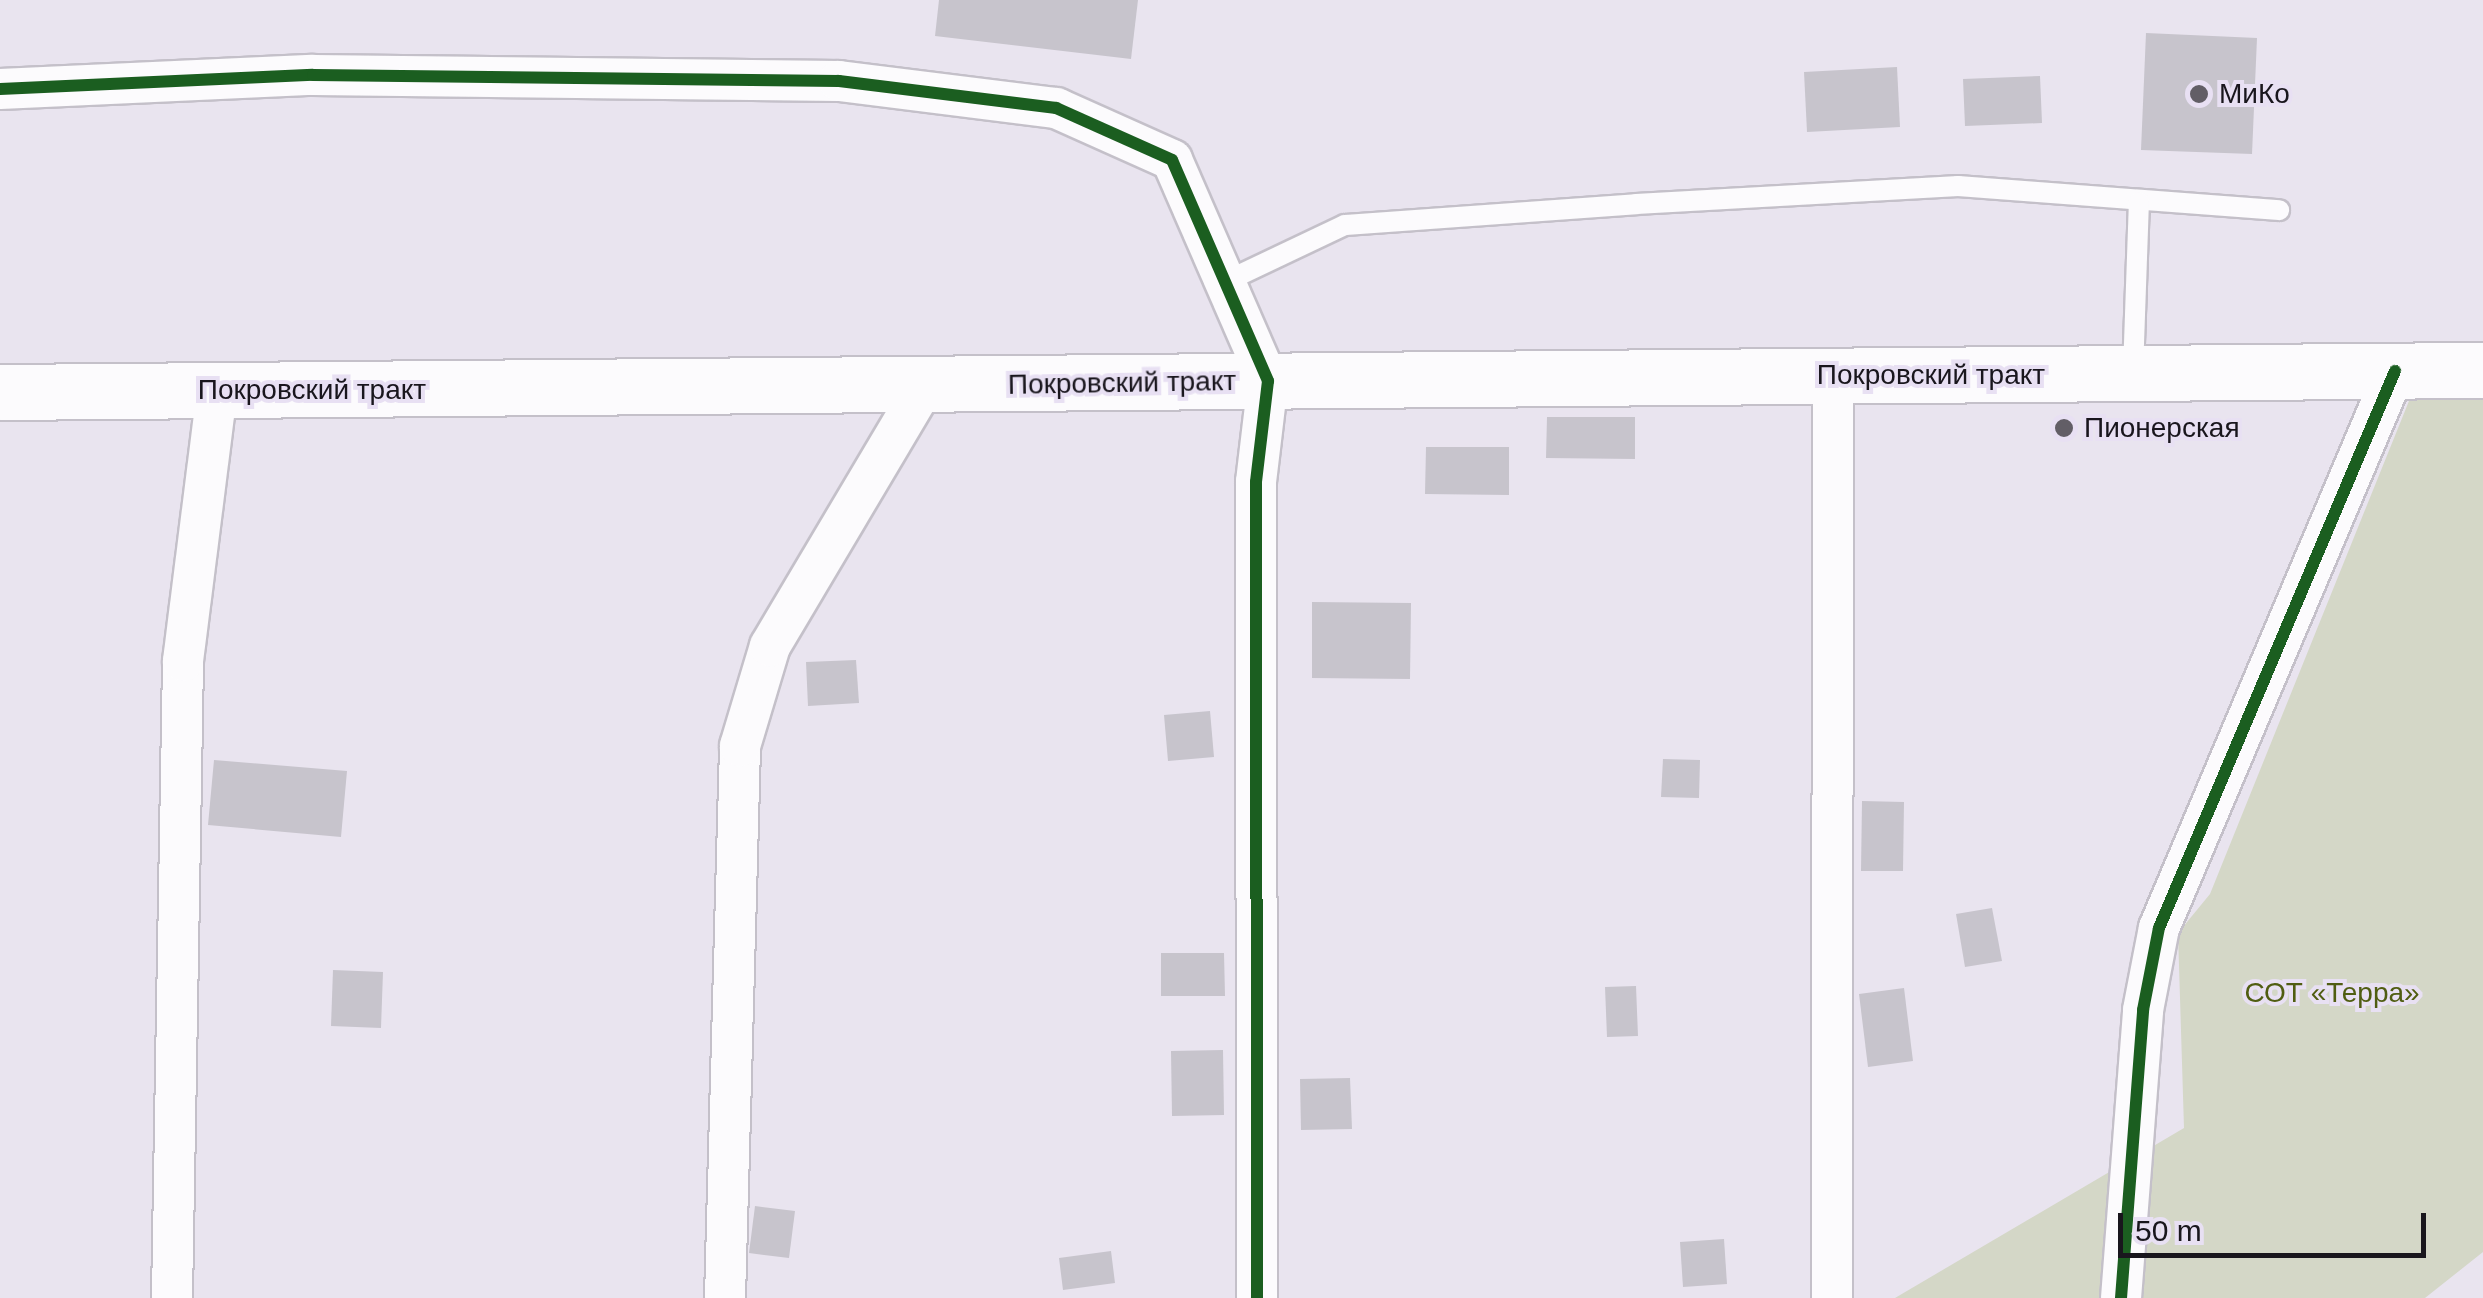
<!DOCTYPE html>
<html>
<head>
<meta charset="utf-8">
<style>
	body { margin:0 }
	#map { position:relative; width:2483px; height:1298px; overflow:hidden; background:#e9e4ef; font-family:Helvetica,sans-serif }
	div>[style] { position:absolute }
	.green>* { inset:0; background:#d4d7c7 }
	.building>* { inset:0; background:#c7c4cc }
	.roads { filter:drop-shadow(2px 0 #c4c0c9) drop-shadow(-2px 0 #c4c0c9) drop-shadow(0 2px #c4c0c9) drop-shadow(0 -2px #c4c0c9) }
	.lane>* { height:20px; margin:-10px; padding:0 10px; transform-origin:10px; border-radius:10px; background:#fcfbfd }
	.street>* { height:40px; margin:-20px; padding:0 20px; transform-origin:20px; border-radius:20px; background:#fcfbfd }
	.secondary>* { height:55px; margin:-27.5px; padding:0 27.5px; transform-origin:27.5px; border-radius:27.5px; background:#fcfbfd }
	.cycleway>* { height:12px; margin:-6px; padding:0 6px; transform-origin:6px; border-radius:6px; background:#1b5e20 }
	.dots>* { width:28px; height:28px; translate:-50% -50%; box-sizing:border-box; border:5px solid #e8e0f3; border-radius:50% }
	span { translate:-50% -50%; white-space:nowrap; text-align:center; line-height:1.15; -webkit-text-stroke:8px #e8e0f3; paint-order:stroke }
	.poi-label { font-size:28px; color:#19161d }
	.left { translate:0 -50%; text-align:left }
	.street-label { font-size:28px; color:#19161d }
	.park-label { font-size:28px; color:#505d12 }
	.scale { position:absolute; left:2118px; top:1213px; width:308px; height:45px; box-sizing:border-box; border:5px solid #19161d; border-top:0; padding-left:12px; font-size:30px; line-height:35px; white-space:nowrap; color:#19161d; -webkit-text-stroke:8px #e8e0f3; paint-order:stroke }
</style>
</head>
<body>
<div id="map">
	<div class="green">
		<i style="clip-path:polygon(2483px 395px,2483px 1252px,2425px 1298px,1895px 1298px,2184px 1128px,2178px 933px,2210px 894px,2411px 396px)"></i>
	</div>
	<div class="building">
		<i style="clip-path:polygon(939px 0,1138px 0,1131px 59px,935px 36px)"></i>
		<i style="clip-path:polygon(2146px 33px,2257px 38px,2252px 154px,2141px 150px)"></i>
		<i style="clip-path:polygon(1897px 67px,1900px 127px,1807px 132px,1804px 72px)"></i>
		<i style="clip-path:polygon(2040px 76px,2042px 123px,1965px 126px,1963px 79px)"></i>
		<i style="clip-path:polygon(1547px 417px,1635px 417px,1635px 459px,1546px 458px)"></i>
		<i style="clip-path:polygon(1426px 447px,1509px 447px,1509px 495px,1425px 494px)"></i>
		<i style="clip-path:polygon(1312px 602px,1411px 603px,1410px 679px,1312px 678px)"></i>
		<i style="clip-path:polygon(856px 660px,859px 703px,808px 706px,806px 662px)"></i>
		<i style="clip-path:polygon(1210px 711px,1214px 757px,1168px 761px,1164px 715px)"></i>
		<i style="clip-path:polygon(1663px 759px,1700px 760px,1699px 798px,1661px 797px)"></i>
		<i style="clip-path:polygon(214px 760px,347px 771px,341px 837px,208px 825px)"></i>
		<i style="clip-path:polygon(1862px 801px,1904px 802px,1903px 871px,1861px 871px)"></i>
		<i style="clip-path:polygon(1992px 908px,2002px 961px,1965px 967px,1956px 914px)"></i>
		<i style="clip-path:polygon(1161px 953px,1224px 953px,1225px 996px,1161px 996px)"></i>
		<i style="clip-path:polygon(333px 970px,383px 972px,381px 1028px,331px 1026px)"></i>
		<i style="clip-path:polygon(1636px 986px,1638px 1036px,1607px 1037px,1605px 987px)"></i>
		<i style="clip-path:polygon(1904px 988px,1913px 1061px,1868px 1067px,1859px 994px)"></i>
		<i style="clip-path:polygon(1223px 1050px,1224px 1115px,1172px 1116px,1171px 1051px)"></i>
		<i style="clip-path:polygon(1350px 1078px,1352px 1129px,1301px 1130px,1300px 1079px)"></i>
		<i style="clip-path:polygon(755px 1206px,795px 1211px,789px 1258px,749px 1253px)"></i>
		<i style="clip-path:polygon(1724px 1239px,1727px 1284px,1683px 1287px,1680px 1242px)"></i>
		<i style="clip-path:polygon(1111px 1251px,1115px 1283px,1063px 1290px,1059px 1258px)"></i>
	</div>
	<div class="roads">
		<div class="lane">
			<i style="left:1229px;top:280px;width:128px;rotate:-25.4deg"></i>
			<i style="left:1345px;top:225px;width:292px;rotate:-4.1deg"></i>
			<i style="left:1636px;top:204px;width:323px;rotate:-3.2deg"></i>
			<i style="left:1958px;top:186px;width:322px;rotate:4.3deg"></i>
			<i style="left:2133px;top:372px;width:170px;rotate:-88deg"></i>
		</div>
		<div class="street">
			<i style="left:0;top:89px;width:313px;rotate:-2.6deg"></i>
			<i style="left:313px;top:75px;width:526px;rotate:0.65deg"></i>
			<i style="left:839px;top:81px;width:219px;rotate:7.1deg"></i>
			<i style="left:1056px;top:108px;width:127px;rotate:24.1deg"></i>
			<i style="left:1172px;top:160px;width:241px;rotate:66.5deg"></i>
			<i style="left:1268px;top:381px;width:102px;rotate:96.8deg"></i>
			<i style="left:1256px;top:482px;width:816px;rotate:89.93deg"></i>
			<i style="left:172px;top:1298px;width:637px;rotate:-89.01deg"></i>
			<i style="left:183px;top:661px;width:272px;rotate:-82.8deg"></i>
			<i style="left:725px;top:1298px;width:552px;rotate:-88.44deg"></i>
			<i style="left:740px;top:746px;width:104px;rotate:-73.3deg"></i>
			<i style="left:770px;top:646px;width:304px;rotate:-59.3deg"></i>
			<i style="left:1832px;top:1298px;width:922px;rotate:-89.94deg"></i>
			<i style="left:2121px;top:1298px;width:289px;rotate:-85.6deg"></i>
			<i style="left:2143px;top:1010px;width:84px;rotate:-79deg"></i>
			<i style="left:2159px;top:928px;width:605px;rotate:-67.04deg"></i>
		</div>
		<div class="secondary">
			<i style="left:0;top:392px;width:2483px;rotate:-0.51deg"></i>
		</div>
	</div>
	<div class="cycleway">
		<i style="left:0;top:89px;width:313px;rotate:-2.6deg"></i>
		<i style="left:313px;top:75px;width:526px;rotate:0.65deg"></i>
		<i style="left:839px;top:81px;width:219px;rotate:7.1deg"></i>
		<i style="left:1056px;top:108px;width:127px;rotate:24.1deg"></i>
		<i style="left:1172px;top:160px;width:241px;rotate:66.5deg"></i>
		<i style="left:1268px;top:381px;width:102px;rotate:96.8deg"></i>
		<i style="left:1256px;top:482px;width:816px;rotate:89.93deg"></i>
		<i style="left:2121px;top:1298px;width:289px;rotate:-85.6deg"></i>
		<i style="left:2143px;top:1010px;width:84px;rotate:-79deg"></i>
		<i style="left:2159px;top:928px;width:605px;rotate:-67.04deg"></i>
	</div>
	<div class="dots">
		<i style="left:2199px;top:94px;background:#625e66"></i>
		<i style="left:2064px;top:428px;background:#625e66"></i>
	</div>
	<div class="poi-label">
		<span class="left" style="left:2219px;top:94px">МиКо</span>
		<span class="left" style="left:2084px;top:428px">Пионерская</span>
	</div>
	<div class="street-label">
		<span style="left:1931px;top:375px">Покровский тракт</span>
		<span style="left:1122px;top:383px;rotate:-1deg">Покровский тракт</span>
		<span style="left:312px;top:390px">Покровский тракт</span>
	</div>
	<div class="park-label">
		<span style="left:2332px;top:993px">СОТ «Терра»</span>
	</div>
	<div class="scale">50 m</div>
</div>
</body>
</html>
